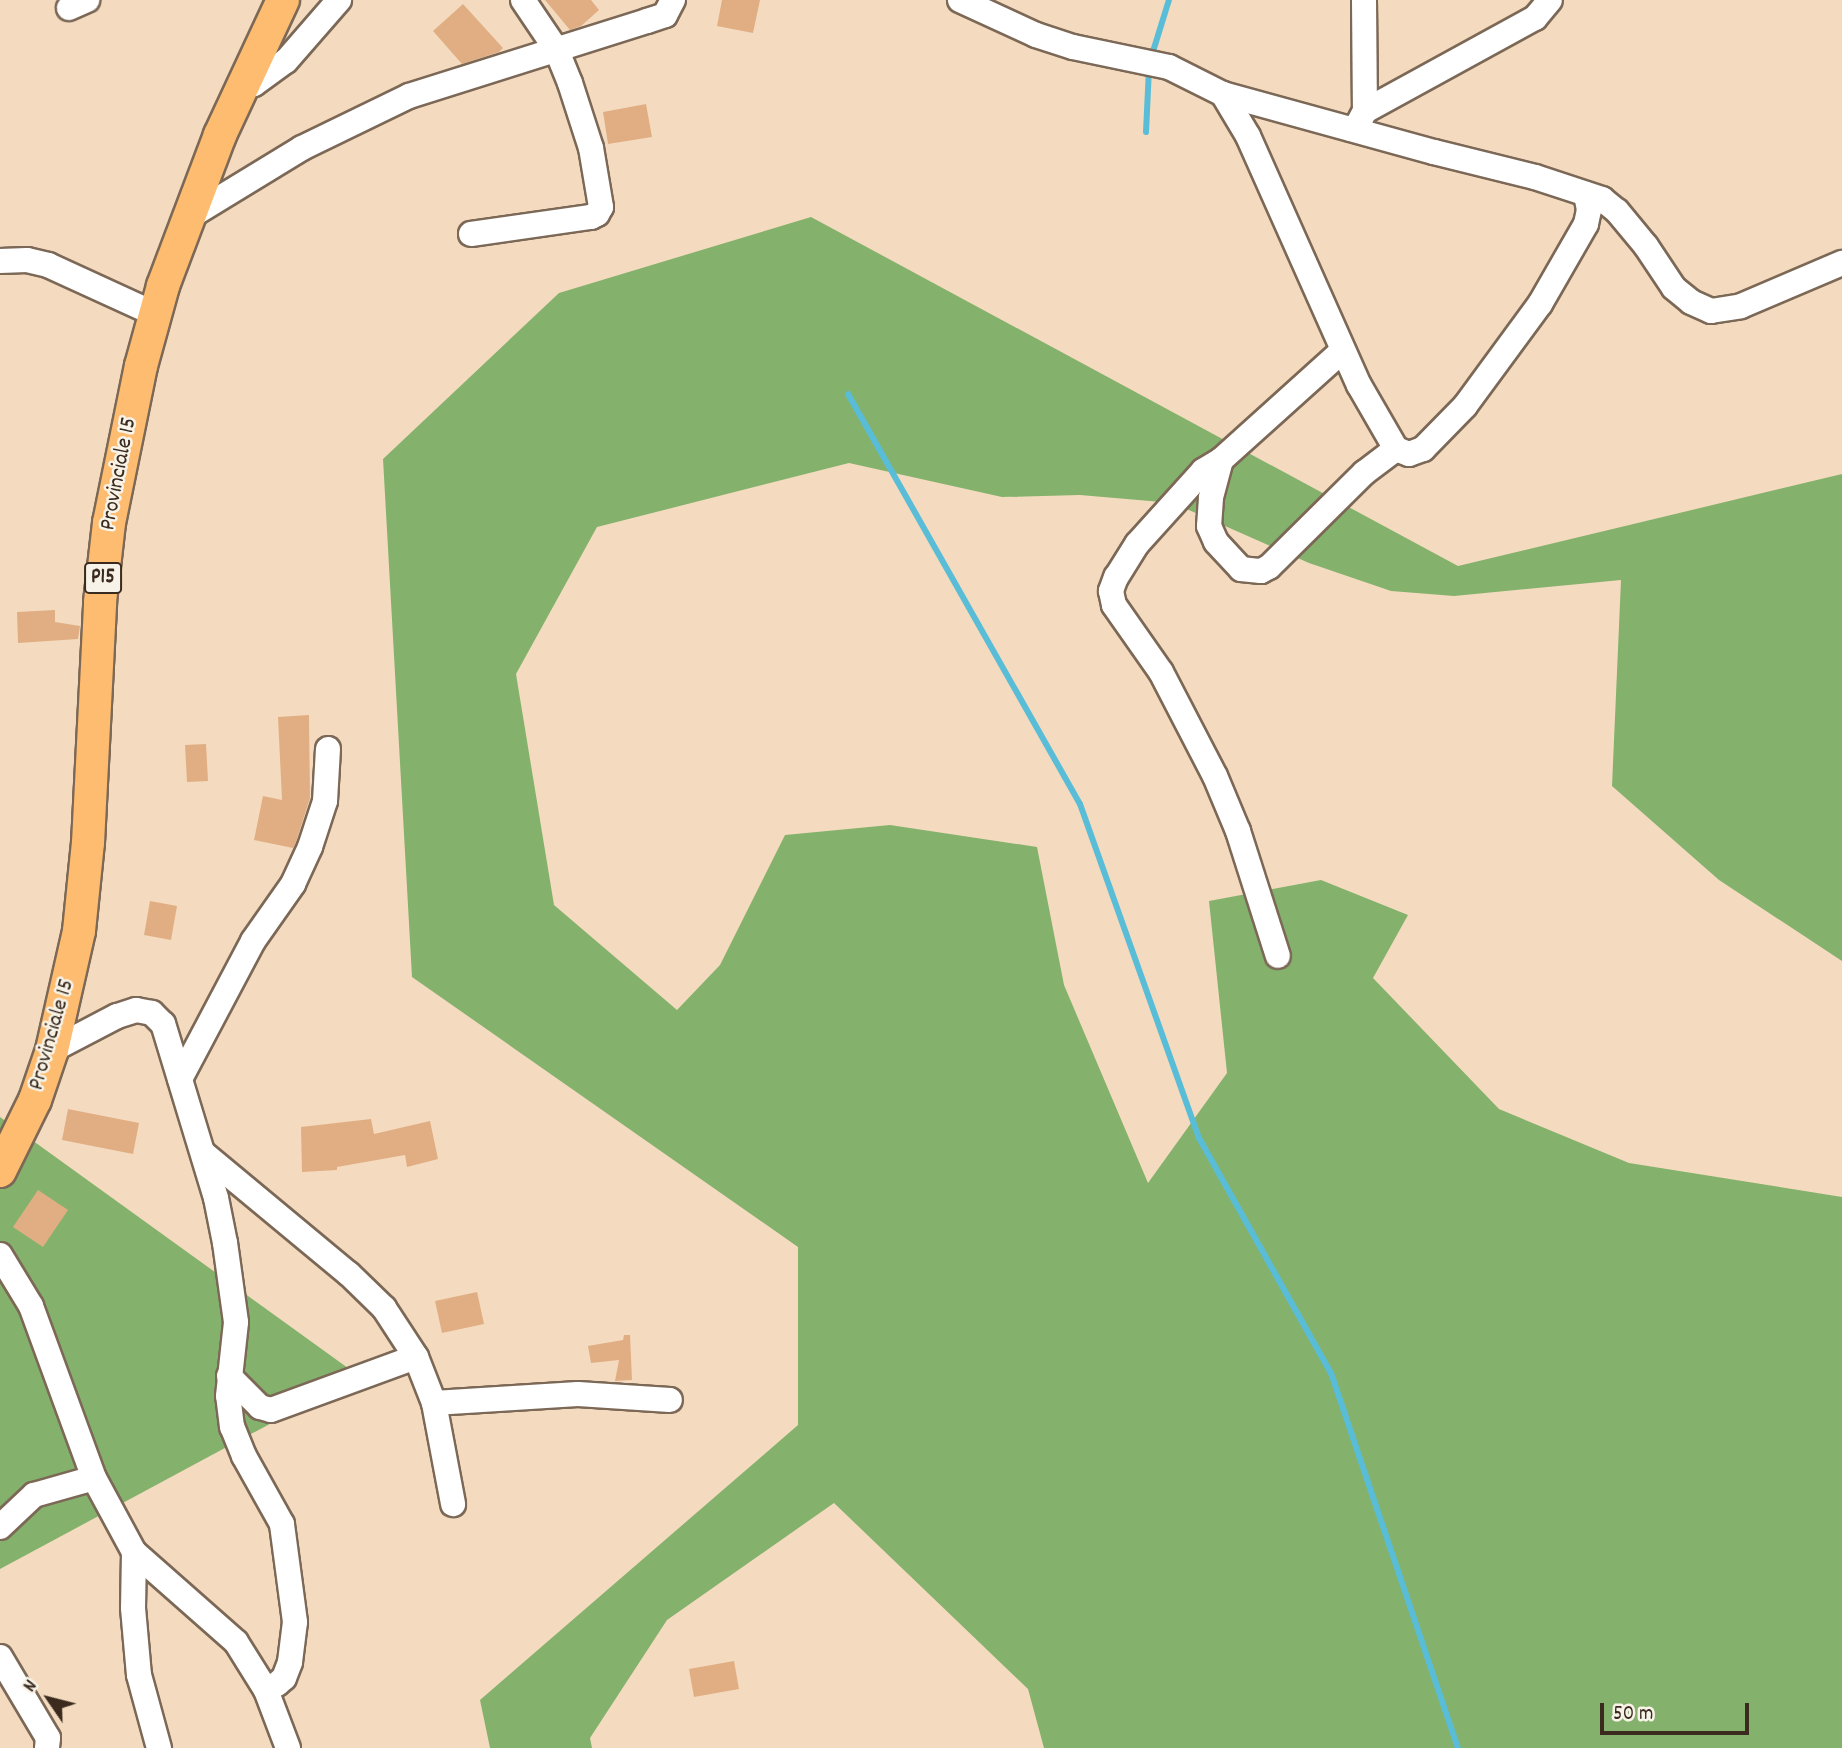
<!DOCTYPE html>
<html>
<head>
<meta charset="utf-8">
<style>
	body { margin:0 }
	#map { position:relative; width:1842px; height:1748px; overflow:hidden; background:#f4dbbf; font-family:Dekko,sans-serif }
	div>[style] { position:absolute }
	.forest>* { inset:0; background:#84b26c }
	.stream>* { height:6px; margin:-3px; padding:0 3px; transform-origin:3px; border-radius:3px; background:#59bdd7 }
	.building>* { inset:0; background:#e1ae83 }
	.roads { filter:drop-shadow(2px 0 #7c6856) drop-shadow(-2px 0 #7c6856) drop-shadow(0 2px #7c6856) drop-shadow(0 -2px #7c6856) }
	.minor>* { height:24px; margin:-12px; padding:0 12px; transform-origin:12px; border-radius:12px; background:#fff }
	.major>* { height:32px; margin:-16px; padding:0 16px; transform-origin:16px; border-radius:16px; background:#fdbc6f }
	span { translate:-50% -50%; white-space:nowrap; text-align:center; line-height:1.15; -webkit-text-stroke:5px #f7f3e8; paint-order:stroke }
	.shield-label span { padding:2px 5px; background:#f7f3e8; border:2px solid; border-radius:5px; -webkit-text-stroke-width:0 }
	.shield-label { font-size:21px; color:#3b2a1e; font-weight:700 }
	.street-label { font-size:23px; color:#3b2a1e }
	.north { position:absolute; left:14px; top:1664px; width:70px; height:70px; -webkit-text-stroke:5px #f7f3e8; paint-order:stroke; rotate:305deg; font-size:19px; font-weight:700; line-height:28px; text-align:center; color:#3b2a1e }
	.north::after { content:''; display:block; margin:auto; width:24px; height:32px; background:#3b2a1e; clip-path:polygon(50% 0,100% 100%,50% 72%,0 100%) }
	.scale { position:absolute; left:1600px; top:1703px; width:149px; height:32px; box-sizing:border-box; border:4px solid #3b2a1e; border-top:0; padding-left:9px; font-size:21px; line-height:24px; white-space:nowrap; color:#3b2a1e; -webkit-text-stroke:5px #f7f3e8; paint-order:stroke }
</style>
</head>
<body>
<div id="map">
	<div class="forest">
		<i style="clip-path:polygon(811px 217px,1458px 566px,1842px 474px,1842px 961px,1719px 880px,1612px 786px,1621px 580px,1454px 596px,1391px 591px,1309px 563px,1173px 503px,1080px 495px,1002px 497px,849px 463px,597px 527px,516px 674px,554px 905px,677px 1010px,720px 965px,785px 835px,890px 825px,1037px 847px,1064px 985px,1148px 1183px,1227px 1073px,1209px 901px,1321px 880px,1408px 915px,1373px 978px,1499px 1109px,1629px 1163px,1842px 1197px,1842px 1748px,1044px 1748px,1028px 1689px,834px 1503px,667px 1620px,590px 1738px,592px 1748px,490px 1748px,480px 1700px,798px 1425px,798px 1247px,412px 977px,383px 459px,559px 293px)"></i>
		<i style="clip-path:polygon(0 1117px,359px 1376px,0 1569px)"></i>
	</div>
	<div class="stream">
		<i style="left:1151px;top:58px;width:61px;rotate:-72.8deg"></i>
		<i style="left:1146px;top:132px;width:63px;rotate:-87.3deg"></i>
		<i style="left:848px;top:394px;width:471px;rotate:60.5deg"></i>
		<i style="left:1080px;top:804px;width:355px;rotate:70.4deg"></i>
		<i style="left:1199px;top:1138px;width:270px;rotate:60.7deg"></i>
		<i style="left:1331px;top:1373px;width:396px;rotate:71.3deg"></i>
	</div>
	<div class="building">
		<i style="clip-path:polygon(545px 0,591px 0,599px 10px,581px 26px,570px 30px)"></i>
		<i style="clip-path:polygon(722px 0,760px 0,753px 33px,717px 26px)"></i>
		<i style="clip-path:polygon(463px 4px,503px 48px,499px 52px,462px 64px,433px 31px)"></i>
		<i style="clip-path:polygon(646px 104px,652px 137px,608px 144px,603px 112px)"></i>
		<i style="clip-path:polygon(55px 610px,55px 622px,80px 626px,78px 639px,18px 643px,17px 612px)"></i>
		<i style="clip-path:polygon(309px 715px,310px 798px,296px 842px,293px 848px,254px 840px,263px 796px,282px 800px,278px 717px)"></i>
		<i style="clip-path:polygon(206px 744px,208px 781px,187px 782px,185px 745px)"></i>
		<i style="clip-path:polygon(150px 901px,177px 906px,171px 940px,144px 935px)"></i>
		<i style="clip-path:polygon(68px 1109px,139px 1123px,133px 1154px,62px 1140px)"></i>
		<i style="clip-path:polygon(371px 1119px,374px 1134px,430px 1121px,438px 1159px,407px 1167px,405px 1155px,337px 1167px,337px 1170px,302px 1172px,301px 1127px)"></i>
		<i style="clip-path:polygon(38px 1190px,68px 1210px,43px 1247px,13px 1227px)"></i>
		<i style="clip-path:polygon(477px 1292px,484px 1324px,442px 1333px,435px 1301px)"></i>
		<i style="clip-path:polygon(624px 1335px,630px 1335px,632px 1380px,615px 1381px,619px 1360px,591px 1363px,588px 1346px,623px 1340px)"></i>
		<i style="clip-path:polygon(734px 1661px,739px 1689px,694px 1697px,689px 1669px)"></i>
	</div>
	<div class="roads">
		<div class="minor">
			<i style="left:960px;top:0;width:84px;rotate:24.7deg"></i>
			<i style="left:1036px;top:35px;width:39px;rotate:18deg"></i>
			<i style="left:1073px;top:47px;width:98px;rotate:11.8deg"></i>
			<i style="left:1169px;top:67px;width:60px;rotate:26.6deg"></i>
			<i style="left:1223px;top:94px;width:219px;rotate:15.4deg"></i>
			<i style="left:1434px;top:152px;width:104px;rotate:13.9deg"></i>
			<i style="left:1535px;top:177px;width:71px;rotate:18.2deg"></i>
			<i style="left:1602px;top:199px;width:19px;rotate:39deg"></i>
			<i style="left:1617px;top:211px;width:45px;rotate:50.4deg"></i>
			<i style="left:1646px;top:246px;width:50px;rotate:56.3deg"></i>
			<i style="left:1674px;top:288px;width:22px;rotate:39deg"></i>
			<i style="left:1691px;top:302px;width:22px;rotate:24deg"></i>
			<i style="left:1711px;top:311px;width:30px;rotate:-9deg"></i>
			<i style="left:1741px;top:306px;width:110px;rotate:-23.1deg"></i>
			<i style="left:1364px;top:0;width:111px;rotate:89.5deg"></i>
			<i style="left:69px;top:8px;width:20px;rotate:-24deg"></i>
			<i style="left:242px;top:87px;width:12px;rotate:-14deg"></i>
			<i style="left:254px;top:84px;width:39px;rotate:-36deg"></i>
			<i style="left:286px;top:61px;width:81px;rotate:-49deg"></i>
			<i style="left:1223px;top:94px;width:49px;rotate:59.2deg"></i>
			<i style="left:1248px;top:136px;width:273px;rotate:66deg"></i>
			<i style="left:1359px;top:385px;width:74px;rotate:60deg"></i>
			<i style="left:1396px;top:449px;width:14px;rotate:21deg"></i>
			<i style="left:1409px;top:454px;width:15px;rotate:-20deg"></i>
			<i style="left:1423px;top:449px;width:60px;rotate:-45.7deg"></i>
			<i style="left:1465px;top:406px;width:127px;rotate:-53.7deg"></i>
			<i style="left:1540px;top:304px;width:92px;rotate:-60.1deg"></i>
			<i style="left:1586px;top:224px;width:14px;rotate:-78deg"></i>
			<i style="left:1589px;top:210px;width:16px;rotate:-101deg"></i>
			<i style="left:1351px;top:129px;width:9px;rotate:-36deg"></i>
			<i style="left:1358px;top:124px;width:15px;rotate:-62deg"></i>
			<i style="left:1365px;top:111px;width:194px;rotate:-28.7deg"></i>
			<i style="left:1535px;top:18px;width:23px;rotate:-50deg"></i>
			<i style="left:189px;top:217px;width:132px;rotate:-31.4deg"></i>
			<i style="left:302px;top:148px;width:119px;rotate:-25.9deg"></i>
			<i style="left:409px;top:96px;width:250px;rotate:-17.5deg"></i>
			<i style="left:647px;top:21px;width:19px;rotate:-18deg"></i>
			<i style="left:665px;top:15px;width:17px;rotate:-62deg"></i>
			<i style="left:471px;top:234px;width:121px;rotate:-8.1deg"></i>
			<i style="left:591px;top:217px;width:7px;rotate:-27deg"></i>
			<i style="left:597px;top:214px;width:8px;rotate:-60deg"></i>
			<i style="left:601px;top:207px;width:60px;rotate:-99.6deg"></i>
			<i style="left:591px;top:148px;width:68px;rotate:-107.9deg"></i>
			<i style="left:570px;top:83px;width:37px;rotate:-112deg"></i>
			<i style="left:556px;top:49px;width:59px;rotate:-124deg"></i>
			<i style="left:0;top:261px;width:27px;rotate:-2deg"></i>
			<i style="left:27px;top:260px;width:22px;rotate:13deg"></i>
			<i style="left:48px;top:265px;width:118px;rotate:24.6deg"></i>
			<i style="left:1342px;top:351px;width:163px;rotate:138deg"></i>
			<i style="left:1221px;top:460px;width:39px;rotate:105deg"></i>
			<i style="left:1211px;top:498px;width:28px;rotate:94deg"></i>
			<i style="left:1209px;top:526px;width:17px;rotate:66deg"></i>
			<i style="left:1216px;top:542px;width:37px;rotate:47deg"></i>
			<i style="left:1241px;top:569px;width:20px;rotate:6deg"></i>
			<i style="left:1261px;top:571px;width:9px;rotate:-27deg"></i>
			<i style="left:1269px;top:567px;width:134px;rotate:-44.7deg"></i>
			<i style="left:1364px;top:473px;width:40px;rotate:-37deg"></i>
			<i style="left:1221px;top:460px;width:21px;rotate:149deg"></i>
			<i style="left:1203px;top:471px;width:98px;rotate:132.1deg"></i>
			<i style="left:1137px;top:544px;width:39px;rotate:122deg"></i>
			<i style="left:1116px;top:577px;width:15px;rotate:110deg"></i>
			<i style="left:1111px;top:591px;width:14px;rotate:78deg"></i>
			<i style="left:1114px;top:605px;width:82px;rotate:55deg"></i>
			<i style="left:1161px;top:672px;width:117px;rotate:62.6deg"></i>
			<i style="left:1215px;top:776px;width:60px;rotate:67.3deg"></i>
			<i style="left:1238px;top:831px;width:131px;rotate:72.3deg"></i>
			<i style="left:180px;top:1079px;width:156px;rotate:-62.1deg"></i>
			<i style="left:253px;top:941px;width:70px;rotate:-54.9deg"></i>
			<i style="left:293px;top:884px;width:41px;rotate:-65.3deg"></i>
			<i style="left:310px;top:847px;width:48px;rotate:-71.9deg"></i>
			<i style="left:325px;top:801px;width:52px;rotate:-86.7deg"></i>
			<i style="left:203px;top:1153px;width:190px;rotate:39.7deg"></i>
			<i style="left:349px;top:1274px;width:49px;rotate:44.2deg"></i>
			<i style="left:384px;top:1308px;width:59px;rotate:56.9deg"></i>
			<i style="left:416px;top:1357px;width:49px;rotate:68.6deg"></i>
			<i style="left:434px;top:1403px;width:103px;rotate:79.3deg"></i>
			<i style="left:0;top:1255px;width:60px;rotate:58.7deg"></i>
			<i style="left:31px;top:1306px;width:183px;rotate:69.9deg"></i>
			<i style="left:94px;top:1478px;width:84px;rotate:61.6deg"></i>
			<i style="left:134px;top:1552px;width:136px;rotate:41.4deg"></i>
			<i style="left:236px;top:1642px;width:57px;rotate:58deg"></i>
			<i style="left:266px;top:1690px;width:13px;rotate:-29deg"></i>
			<i style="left:277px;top:1684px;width:9px;rotate:-41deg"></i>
			<i style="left:284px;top:1678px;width:17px;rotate:-69deg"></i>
			<i style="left:290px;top:1662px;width:40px;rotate:-82.9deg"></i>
			<i style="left:295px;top:1622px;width:99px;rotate:-97.6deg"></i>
			<i style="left:282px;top:1524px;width:78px;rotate:-119.2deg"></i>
			<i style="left:244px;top:1456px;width:31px;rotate:-112deg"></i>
			<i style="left:232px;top:1427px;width:31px;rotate:-97deg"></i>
			<i style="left:228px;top:1396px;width:74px;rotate:-83.8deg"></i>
			<i style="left:236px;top:1322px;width:80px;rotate:-97.9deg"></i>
			<i style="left:225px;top:1243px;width:46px;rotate:-101.3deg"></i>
			<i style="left:216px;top:1198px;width:182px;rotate:-106.9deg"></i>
			<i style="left:163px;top:1024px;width:16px;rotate:-135deg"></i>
			<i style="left:152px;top:1013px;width:16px;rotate:-169deg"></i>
			<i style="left:136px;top:1010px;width:20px;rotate:162deg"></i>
			<i style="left:117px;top:1016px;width:73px;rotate:152.4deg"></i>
			<i style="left:229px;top:1376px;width:44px;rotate:45deg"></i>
			<i style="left:260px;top:1407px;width:11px;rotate:15deg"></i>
			<i style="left:271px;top:1410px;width:154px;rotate:-20.1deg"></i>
			<i style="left:434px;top:1403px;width:144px;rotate:-3.6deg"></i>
			<i style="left:578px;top:1394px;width:92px;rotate:3.7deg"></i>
			<i style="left:0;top:1527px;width:47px;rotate:-43.3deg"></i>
			<i style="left:34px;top:1495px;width:62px;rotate:-15.8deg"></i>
			<i style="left:134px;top:1552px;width:56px;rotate:91deg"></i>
			<i style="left:133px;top:1608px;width:67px;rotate:84.9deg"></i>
			<i style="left:139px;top:1675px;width:76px;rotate:74.7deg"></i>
			<i style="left:0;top:1657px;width:94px;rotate:59.3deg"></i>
			<i style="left:48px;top:1738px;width:10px;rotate:96deg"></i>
			<i style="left:266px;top:1690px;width:62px;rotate:69.2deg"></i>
		</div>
		<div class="major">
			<i style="left:0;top:1171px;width:79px;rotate:-63.8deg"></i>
			<i style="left:35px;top:1100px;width:53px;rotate:-71.2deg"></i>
			<i style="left:52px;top:1050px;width:122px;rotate:-77.2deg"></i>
			<i style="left:79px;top:931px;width:88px;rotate:-84.2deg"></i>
			<i style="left:88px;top:843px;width:241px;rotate:-87.1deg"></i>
			<i style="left:100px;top:602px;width:80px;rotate:-83.5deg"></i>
			<i style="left:109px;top:523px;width:160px;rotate:-78.5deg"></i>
			<i style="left:141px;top:366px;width:83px;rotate:-74.6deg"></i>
			<i style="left:163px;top:286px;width:161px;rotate:-69.3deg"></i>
			<i style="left:220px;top:135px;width:149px;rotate:-65deg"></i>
		</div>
	</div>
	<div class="shield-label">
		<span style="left:103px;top:578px">P15</span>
	</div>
	<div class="street-label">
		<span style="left:120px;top:474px;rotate:-79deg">Provinciale 15</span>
		<span style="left:53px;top:1035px;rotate:-74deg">Provinciale 15</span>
	</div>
	<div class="north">N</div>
	<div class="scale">50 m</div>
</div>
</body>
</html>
